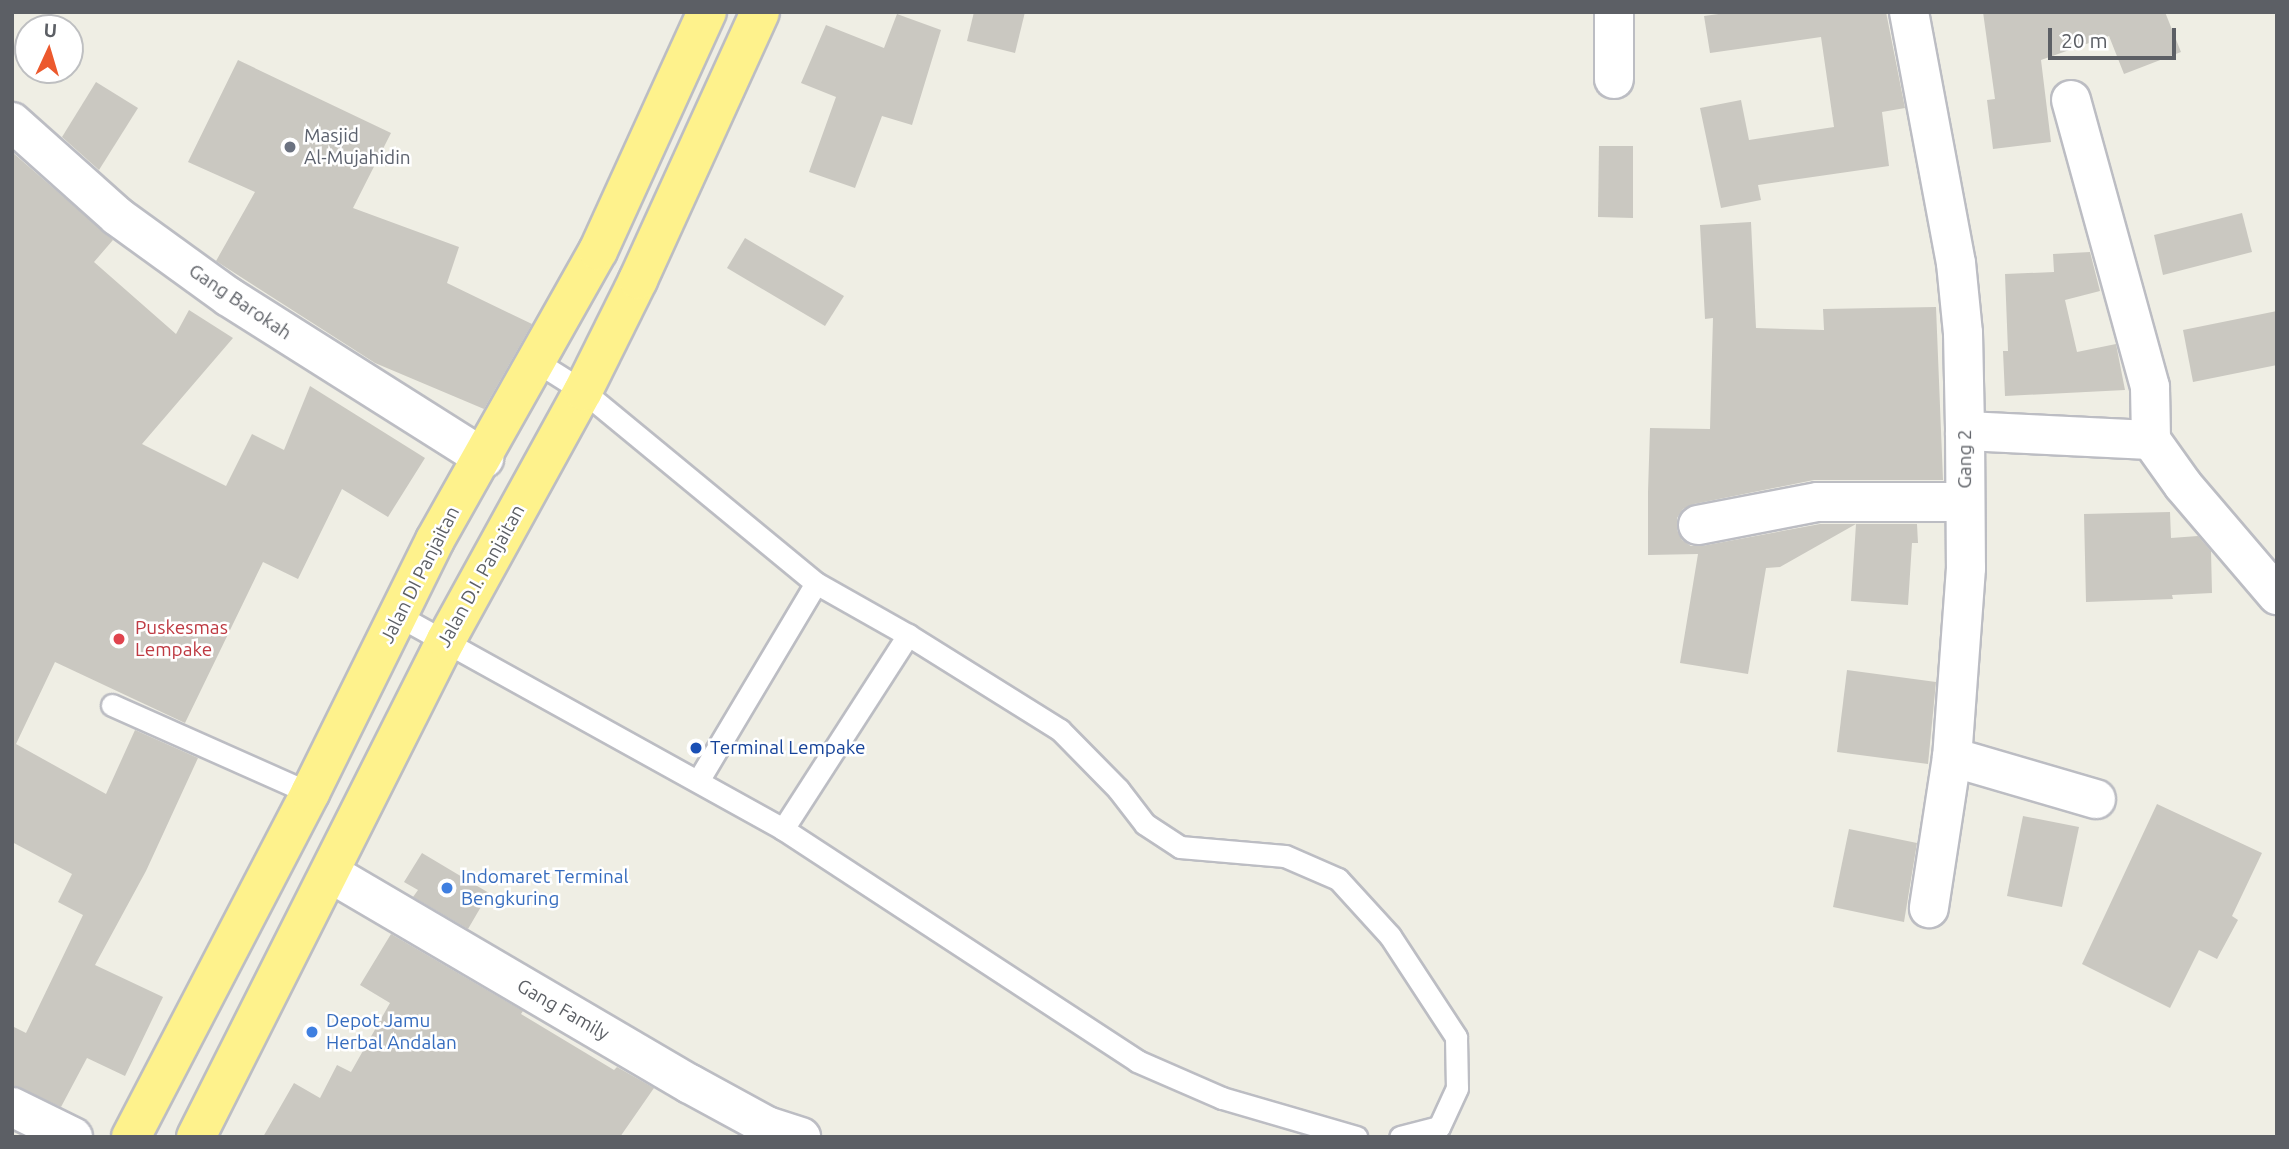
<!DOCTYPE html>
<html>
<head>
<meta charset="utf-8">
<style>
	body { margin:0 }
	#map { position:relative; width:2289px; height:1149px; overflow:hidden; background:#efeee4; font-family:Ubuntu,sans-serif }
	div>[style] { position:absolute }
	.building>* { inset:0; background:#cac8c1 }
	.roads { filter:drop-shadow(2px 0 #bcbdc3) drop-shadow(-2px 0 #bcbdc3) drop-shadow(0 2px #bcbdc3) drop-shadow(0 -2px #bcbdc3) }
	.lane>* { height:21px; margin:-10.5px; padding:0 10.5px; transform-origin:10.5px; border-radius:10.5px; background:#fff }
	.street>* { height:38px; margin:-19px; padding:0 19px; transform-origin:19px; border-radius:19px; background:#fff }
	.highway>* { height:38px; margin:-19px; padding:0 19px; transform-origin:19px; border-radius:19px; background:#fef28c }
	.dots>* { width:19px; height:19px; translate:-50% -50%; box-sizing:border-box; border:4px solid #fff; border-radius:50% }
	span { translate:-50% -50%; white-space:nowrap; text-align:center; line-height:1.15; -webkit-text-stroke:5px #fff; paint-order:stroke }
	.worship-label { font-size:19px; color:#5b616d }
	.left { translate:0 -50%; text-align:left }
	.street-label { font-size:19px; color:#5c5f65 }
	.health-label { font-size:19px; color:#be3a42 }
	.transit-label { font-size:19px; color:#164399 }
	.shop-label { font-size:19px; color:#366cbe }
	.frame { position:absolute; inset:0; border:14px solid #5c5f65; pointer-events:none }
	.north { position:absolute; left:14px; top:14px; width:70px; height:70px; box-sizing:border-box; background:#fff; border:2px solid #bebfc1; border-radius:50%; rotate:4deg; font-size:19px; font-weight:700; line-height:28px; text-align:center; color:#5c5f65 }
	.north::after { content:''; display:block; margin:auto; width:24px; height:32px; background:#ec592d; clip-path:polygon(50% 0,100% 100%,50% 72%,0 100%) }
	.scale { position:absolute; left:2048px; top:28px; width:128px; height:32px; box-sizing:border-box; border:4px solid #5c5f65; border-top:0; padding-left:9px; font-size:21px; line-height:24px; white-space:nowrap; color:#5c5f65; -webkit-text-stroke:5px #fff; paint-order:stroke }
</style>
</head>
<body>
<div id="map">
	<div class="building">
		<i style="clip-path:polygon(974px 12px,1025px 12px,1015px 53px,967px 41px)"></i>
		<i style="clip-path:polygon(1733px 12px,1886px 12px,1905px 108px,1882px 112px,1889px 166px,1758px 185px,1761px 200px,1721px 208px,1700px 108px,1741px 100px,1749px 140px,1834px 127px,1821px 37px,1710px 53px,1704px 16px)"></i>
		<i style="clip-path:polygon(1983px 12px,2165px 12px,2181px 52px,2124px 74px,2109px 36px,2041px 60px,2051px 142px,1993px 149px,1987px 100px,1995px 99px)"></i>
		<i style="clip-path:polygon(897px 14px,941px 30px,912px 125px,882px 116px,855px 188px,809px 172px,836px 97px,801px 83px,826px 25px,884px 48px)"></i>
		<i style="clip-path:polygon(238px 60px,391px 133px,353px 208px,459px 247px,447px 283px,532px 324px,484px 409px,375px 363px,216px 261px,255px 192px,188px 162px)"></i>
		<i style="clip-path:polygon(96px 82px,138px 108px,99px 170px,62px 137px)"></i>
		<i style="clip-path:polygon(1599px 146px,1633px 146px,1633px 218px,1598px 217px)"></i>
		<i style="clip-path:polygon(12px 152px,113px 240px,94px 262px,176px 334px,189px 310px,233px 338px,142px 444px,226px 486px,252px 434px,284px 450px,310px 386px,425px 458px,388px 517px,342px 489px,298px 579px,263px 562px,185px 723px,55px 662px,16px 744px,106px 794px,135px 730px,198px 758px,146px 871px,95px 965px,163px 997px,125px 1076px,87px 1058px,61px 1107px,12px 1085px,12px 1026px,26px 1033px,83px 915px,58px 902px,72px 874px,12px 842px)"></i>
		<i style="clip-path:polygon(2242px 213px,2252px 252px,2163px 275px,2154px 235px)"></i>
		<i style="clip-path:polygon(1751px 222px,1756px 328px,1824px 330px,1823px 309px,1936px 307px,1943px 480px,1814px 480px,1694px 504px,1683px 509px,1677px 518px,1677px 530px,1682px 540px,1691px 546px,1702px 546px,1820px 524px,1856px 524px,1780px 567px,1766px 568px,1748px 674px,1680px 663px,1698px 554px,1648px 555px,1648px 492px,1650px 428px,1710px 429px,1713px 318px,1705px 319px,1700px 225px)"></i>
		<i style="clip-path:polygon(745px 238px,844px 296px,825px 326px,727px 268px)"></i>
		<i style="clip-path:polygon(2090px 252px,2100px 291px,2065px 300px,2077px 352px,2116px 344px,2125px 390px,2005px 396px,2003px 351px,2008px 351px,2005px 274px,2054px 272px,2053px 254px)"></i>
		<i style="clip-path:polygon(2277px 311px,2277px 365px,2193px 382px,2183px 330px)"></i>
		<i style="clip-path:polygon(2170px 512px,2171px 538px,2198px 536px,2211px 551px,2212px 593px,2172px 595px,2173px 599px,2086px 602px,2084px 514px)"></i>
		<i style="clip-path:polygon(1856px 524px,1917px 524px,1918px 543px,1912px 543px,1908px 605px,1851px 601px)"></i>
		<i style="clip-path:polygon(1847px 670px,1936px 682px,1928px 764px,1837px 752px)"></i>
		<i style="clip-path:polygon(2157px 804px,2262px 853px,2232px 916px,2238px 920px,2217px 959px,2199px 950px,2170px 1008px,2082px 964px)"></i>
		<i style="clip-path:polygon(2023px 816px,2079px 827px,2062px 907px,2007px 896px)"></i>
		<i style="clip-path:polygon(1849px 829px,1917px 843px,1904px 922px,1833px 907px)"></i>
		<i style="clip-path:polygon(422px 853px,489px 893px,468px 929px,413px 897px,418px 890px,404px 882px)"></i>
		<i style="clip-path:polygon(391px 934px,523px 1011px,521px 1014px,614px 1070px,617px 1067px,654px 1088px,620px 1137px,263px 1137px,294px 1083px,320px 1098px,337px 1065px,351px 1072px,390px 1003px,360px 985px)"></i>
	</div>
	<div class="roads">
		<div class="lane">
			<i style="left:537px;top:362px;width:54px;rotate:32.2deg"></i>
			<i style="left:583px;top:391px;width:302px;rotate:39.5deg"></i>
			<i style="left:816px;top:583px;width:106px;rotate:29.5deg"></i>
			<i style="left:908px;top:635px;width:179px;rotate:32deg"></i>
			<i style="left:1060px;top:730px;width:83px;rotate:45.5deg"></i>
			<i style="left:1118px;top:789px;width:44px;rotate:52.4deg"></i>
			<i style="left:1145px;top:824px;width:42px;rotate:33.3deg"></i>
			<i style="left:1180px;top:847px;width:105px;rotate:4.9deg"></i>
			<i style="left:1285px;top:856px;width:58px;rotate:23.5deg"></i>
			<i style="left:1338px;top:879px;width:77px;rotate:47.6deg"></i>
			<i style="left:1390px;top:936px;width:121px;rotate:56.8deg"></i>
			<i style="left:1456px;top:1037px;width:51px;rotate:88.9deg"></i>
			<i style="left:1457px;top:1088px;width:43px;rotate:114.8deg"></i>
			<i style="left:1439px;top:1127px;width:40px;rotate:165.6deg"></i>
			<i style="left:399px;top:616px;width:439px;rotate:29deg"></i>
			<i style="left:783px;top:829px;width:423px;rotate:33.2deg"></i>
			<i style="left:1137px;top:1061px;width:93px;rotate:23.5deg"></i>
			<i style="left:1222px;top:1098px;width:140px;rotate:16.2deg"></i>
			<i style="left:112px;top:705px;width:217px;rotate:24deg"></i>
			<i style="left:698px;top:781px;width:230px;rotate:-59.2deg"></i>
			<i style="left:783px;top:829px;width:231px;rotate:-57.2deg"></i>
		</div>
		<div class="street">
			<i style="left:1909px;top:12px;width:255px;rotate:79.4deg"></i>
			<i style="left:1956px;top:263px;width:70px;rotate:84.3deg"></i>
			<i style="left:1963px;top:333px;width:98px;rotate:88.8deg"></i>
			<i style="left:1965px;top:431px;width:137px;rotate:89.6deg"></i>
			<i style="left:1966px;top:568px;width:190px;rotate:94.2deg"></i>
			<i style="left:1952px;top:757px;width:153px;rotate:98.7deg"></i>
			<i style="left:1614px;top:79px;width:67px;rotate:-90deg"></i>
			<i style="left:2071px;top:100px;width:298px;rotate:74.6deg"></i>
			<i style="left:2150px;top:387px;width:53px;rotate:88.9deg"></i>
			<i style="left:2151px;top:440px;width:55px;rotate:54.6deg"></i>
			<i style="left:2183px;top:485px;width:145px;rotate:49.5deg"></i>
			<i style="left:12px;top:122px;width:141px;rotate:41.8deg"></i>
			<i style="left:117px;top:216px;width:138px;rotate:35.9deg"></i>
			<i style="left:229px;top:297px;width:302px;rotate:32.3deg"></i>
			<i style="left:1965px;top:431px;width:186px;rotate:2.8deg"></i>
			<i style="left:1698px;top:525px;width:122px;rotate:-10.9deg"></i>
			<i style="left:1818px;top:502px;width:147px"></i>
			<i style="left:1952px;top:757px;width:150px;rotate:16.3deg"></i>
			<i style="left:330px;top:873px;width:417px;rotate:30.4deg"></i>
			<i style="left:690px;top:1084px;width:88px;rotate:28.6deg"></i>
			<i style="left:767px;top:1126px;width:36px;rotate:18deg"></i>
			<i style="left:12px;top:1107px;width:68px;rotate:26.2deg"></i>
		</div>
		<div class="highway">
			<i style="left:131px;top:1137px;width:388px;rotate:-62.5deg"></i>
			<i style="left:310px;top:793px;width:282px;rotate:-63.7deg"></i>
			<i style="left:435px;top:540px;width:332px;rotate:-60.6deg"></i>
			<i style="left:598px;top:251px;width:263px;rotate:-65.5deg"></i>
			<i style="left:196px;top:1137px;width:556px;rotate:-63.3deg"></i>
			<i style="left:446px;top:640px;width:284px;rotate:-61.2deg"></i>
			<i style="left:583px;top:391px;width:124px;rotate:-63.6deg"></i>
			<i style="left:638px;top:280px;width:294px;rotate:-65.5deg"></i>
		</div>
	</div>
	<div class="dots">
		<i style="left:290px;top:147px;background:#6b7280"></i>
		<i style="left:119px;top:639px;background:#e0444e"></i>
		<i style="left:696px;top:748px;background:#1a4fb4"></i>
		<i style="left:447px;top:888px;background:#3f7fe0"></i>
		<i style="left:312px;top:1032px;background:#3f7fe0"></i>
	</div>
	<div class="worship-label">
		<span class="left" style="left:304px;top:147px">Masjid<br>Al-Mujahidin</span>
	</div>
	<div class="street-label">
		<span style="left:240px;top:302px;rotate:34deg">Gang Barokah</span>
		<span style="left:1965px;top:459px;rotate:-90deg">Gang 2</span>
		<span style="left:420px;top:575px;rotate:-63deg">Jalan DI Panjaitan</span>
		<span style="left:481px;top:576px;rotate:-61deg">Jalan D.I. Panjaitan</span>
		<span style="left:563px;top:1010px;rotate:30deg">Gang Family</span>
	</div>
	<div class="health-label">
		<span class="left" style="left:135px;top:639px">Puskesmas<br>Lempake</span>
	</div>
	<div class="transit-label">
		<span class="left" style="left:710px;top:748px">Terminal Lempake</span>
	</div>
	<div class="shop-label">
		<span class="left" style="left:461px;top:888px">Indomaret Terminal<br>Bengkuring</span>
		<span class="left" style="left:326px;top:1032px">Depot Jamu<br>Herbal Andalan</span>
	</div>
	<div class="frame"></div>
	<div class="north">U</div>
	<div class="scale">20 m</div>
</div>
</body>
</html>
